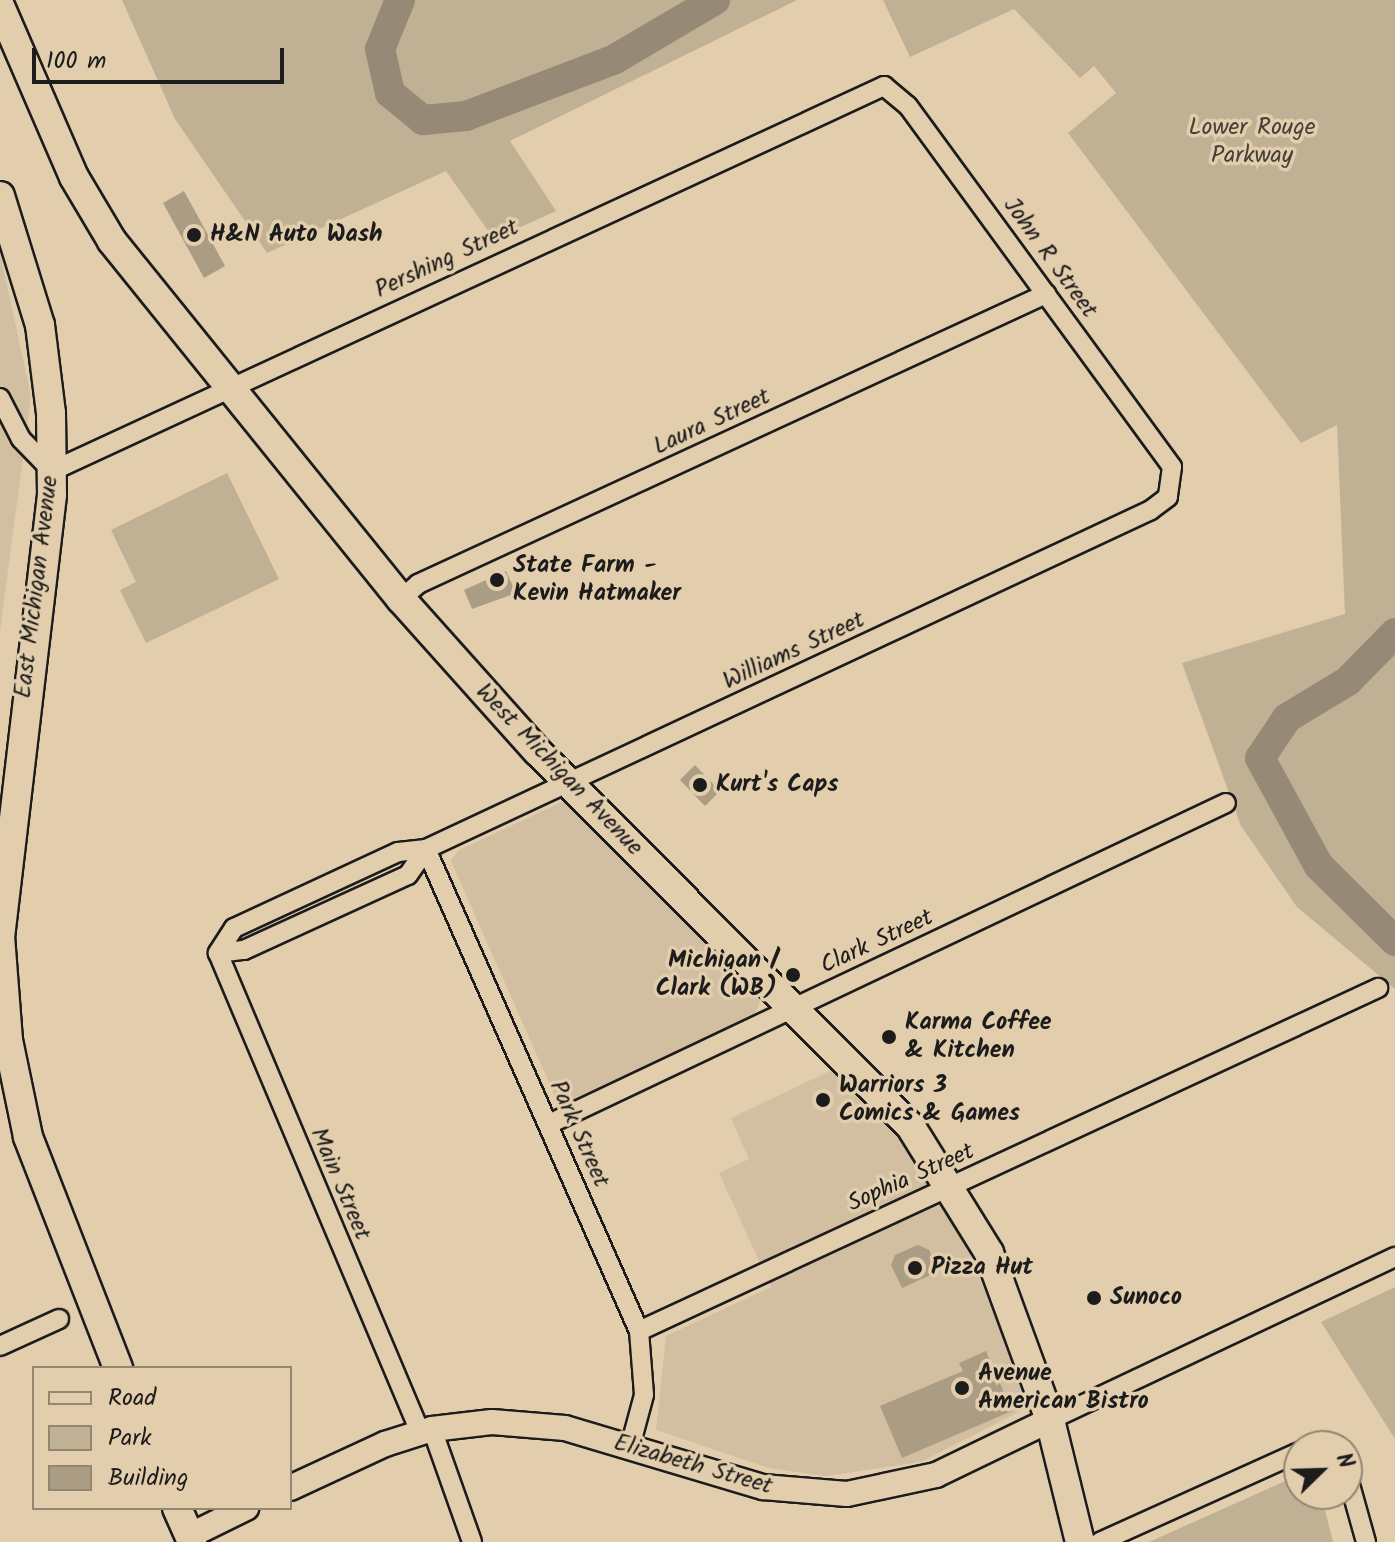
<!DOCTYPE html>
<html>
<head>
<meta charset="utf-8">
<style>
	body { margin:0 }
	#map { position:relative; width:1395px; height:1542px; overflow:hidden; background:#e2cdac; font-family:Kalam,sans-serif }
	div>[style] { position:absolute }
	.built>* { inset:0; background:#d2bea0 }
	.green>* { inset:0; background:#c1b194 }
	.river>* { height:30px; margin:-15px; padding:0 15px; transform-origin:15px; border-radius:15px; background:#968975 }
	.building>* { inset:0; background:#ab9c84 }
	.roads { filter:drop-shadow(2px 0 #1c1c1c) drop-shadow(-2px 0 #1c1c1c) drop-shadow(0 2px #1c1c1c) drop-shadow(0 -2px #1c1c1c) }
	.street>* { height:18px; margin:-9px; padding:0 9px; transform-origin:9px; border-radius:9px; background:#e2cdac }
	.secondary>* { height:24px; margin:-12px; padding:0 12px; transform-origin:12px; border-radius:12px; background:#e2cdac }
	.primary>* { height:28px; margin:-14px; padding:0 14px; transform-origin:14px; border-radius:14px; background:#e2cdac }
	.dots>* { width:22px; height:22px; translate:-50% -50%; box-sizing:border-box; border:4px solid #e2cdac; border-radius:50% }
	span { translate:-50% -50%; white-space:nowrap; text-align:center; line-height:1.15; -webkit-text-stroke:7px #e2cdac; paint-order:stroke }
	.park-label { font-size:24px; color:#45413a }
	.poi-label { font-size:24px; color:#1c1c1c; font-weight:700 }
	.left { translate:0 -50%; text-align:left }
	.right { translate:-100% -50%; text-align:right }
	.street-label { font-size:24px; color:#1c1c1c }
	.legend { position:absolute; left:32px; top:1366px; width:260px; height:144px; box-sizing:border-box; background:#e2cdac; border:2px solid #938672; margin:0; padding:10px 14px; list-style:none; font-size:24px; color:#1c1c1c }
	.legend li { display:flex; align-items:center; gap:16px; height:40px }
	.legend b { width:40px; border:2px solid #938672 }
	.north { position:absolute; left:1283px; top:1430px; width:80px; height:80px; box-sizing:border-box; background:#e2cdac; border:2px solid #938672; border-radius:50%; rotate:67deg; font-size:22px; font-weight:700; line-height:32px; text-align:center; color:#1c1c1c }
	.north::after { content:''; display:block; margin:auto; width:28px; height:36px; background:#1c1c1c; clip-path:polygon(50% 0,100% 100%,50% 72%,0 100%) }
	.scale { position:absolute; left:32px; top:48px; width:252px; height:36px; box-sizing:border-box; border:4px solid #1c1c1c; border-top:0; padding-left:10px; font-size:24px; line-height:28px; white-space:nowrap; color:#1c1c1c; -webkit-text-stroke:6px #e2cdac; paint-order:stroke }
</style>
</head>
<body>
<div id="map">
	<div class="built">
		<i style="clip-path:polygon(0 253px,31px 396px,0 631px)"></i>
		<i style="clip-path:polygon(562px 802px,572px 804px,756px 988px,760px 1002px,752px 1019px,564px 1103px,555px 1096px,451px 861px,459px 850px)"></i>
		<i style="clip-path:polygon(832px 1070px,921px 1161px,958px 1223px,1030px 1406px,921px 1462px,826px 1476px,769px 1468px,656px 1430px,666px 1336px,771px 1287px,719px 1173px,749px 1159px,731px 1118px)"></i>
	</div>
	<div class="green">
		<i style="clip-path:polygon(122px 0,797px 0,510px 141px,556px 211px,494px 239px,446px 171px,267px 253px,175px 119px)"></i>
		<i style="clip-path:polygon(883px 0,1395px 0,1395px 989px,1297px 907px,1241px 826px,1182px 663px,1345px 614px,1337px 425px,1301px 443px,1068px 133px,1116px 93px,1094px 66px,1080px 78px,1014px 9px,910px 57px)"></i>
		<i style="clip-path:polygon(227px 473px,279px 579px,146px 643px,120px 590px,136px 582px,111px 530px)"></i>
		<i style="clip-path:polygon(1395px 1287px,1395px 1439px,1321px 1322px)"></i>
		<i style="clip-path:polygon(1299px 1475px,1299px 1494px,1321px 1494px,1333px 1542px,1149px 1542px)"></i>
	</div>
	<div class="river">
		<i style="left:400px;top:0;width:53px;rotate:112.2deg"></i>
		<i style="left:380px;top:49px;width:45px;rotate:77.2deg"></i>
		<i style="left:390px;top:93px;width:43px;rotate:39.3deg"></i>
		<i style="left:423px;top:120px;width:43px;rotate:-5.3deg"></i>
		<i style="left:466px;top:116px;width:160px;rotate:-20.9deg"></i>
		<i style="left:615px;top:59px;width:116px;rotate:-30.5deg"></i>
		<i style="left:1395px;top:633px;width:67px;rotate:134.4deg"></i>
		<i style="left:1348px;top:681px;width:71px;rotate:148.8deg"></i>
		<i style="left:1287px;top:718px;width:48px;rotate:124deg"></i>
		<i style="left:1260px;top:758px;width:123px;rotate:61.4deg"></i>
		<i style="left:1319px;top:866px;width:107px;rotate:44.6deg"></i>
	</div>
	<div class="building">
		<i style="clip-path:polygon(184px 191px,225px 266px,204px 278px,163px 203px)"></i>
		<i style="clip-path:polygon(506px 571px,516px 593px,472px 609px,464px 590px)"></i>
		<i style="clip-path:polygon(695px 765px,720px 791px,705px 806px,680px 780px)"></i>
		<i style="clip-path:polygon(918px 1245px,929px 1250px,939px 1271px,902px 1288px,891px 1265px,895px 1255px)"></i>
		<i style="clip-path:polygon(986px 1351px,1012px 1411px,902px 1458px,880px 1406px,963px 1371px,959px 1363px)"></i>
	</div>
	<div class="roads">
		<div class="street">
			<i style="left:0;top:398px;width:46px;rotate:62.9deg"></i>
			<i style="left:21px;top:439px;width:45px;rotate:45.9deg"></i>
			<i style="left:52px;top:471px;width:917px;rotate:-24.83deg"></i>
			<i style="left:884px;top:86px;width:31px;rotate:40deg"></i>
			<i style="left:908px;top:106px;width:447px;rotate:53.8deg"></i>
			<i style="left:1172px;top:467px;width:30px;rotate:98deg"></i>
			<i style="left:1168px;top:497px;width:21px;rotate:143deg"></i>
			<i style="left:1151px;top:510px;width:800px;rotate:154.94deg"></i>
			<i style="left:426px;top:849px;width:28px;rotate:174deg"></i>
			<i style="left:398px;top:852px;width:181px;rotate:155.1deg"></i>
			<i style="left:234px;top:928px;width:30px;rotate:123deg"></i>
			<i style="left:401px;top:599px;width:23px;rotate:-41deg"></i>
			<i style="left:418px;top:584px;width:692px;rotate:-24.79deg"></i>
			<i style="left:426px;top:849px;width:527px;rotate:66.16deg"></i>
			<i style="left:639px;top:1331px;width:64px;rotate:85.5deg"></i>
			<i style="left:644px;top:1395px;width:54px;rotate:105.1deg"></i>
			<i style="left:218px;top:953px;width:520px;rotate:67.13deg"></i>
			<i style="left:218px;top:953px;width:26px;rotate:-7deg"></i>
			<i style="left:244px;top:950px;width:180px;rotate:-24.6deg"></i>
			<i style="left:408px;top:875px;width:32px;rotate:-55deg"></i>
			<i style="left:549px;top:1124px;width:749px;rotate:-25.37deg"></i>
			<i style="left:639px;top:1331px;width:815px;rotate:-24.9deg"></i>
			<i style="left:0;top:1346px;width:65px;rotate:-24.6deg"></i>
			<i style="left:1050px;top:1420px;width:382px;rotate:-25.3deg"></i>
			<i style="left:432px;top:1429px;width:120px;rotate:70.5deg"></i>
			<i style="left:1347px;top:1474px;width:71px;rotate:74.4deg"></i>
			<i style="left:1100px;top:1542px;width:218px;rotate:-24.3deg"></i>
		</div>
		<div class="secondary">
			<i style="left:290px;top:1488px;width:105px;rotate:-24.9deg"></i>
			<i style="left:385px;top:1444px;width:49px;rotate:-17.7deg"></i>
			<i style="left:432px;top:1429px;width:60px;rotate:-6.7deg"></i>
			<i style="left:492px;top:1422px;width:73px;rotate:4.7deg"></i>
			<i style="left:565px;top:1428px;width:207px;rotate:16.6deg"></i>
			<i style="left:763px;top:1487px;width:84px;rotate:4.8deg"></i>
			<i style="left:847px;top:1494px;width:91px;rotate:-12.1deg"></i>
			<i style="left:936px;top:1475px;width:127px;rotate:-25.8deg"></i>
			<i style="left:189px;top:1536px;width:64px;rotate:-26.2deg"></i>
		</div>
		<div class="primary">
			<i style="left:0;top:6px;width:186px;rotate:66.6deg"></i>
			<i style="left:74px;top:177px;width:74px;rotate:59.3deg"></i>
			<i style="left:112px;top:241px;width:460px;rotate:51.1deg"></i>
			<i style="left:401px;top:599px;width:204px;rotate:48.2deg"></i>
			<i style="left:537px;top:751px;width:530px;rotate:45.15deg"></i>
			<i style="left:911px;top:1127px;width:148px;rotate:58.2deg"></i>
			<i style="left:989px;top:1253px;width:178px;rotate:69.9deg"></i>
			<i style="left:1050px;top:1420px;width:126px;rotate:76.2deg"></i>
			<i style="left:0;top:196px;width:135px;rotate:72.8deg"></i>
			<i style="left:40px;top:325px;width:89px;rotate:82.9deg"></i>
			<i style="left:51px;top:413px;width:82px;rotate:89.3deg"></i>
			<i style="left:52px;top:495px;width:443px;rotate:96.7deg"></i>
			<i style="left:0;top:936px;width:104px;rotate:85.6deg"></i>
			<i style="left:8px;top:1040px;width:99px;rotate:78.3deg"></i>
			<i style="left:28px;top:1137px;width:248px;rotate:68.7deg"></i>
			<i style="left:177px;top:1508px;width:37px;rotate:66deg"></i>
		</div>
	</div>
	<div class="dots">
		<i style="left:194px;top:235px;background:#1c1c1c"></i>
		<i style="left:497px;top:580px;background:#1c1c1c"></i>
		<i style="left:700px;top:785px;background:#1c1c1c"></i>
		<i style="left:793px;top:975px;background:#1c1c1c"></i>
		<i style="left:889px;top:1037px;background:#1c1c1c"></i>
		<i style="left:823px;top:1100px;background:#1c1c1c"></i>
		<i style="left:915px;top:1268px;background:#1c1c1c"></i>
		<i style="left:1094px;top:1298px;background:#1c1c1c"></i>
		<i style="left:962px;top:1388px;background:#1c1c1c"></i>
	</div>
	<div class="park-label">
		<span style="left:1252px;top:142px">Lower Rouge<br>Parkway</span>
	</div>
	<div class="poi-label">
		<span class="left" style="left:210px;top:235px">H&amp;N Auto Wash</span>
		<span class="left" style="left:513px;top:580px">State Farm -<br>Kevin Hatmaker</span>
		<span class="left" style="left:716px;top:785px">Kurt's Caps</span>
		<span class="right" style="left:777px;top:975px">Michigan /<br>Clark (WB)</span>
		<span class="left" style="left:905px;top:1037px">Karma Coffee<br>&amp; Kitchen</span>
		<span class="left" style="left:839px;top:1100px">Warriors 3<br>Comics &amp; Games</span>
		<span class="left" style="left:931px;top:1268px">Pizza Hut</span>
		<span class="left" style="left:1110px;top:1298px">Sunoco</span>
		<span class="left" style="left:978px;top:1388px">Avenue<br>American Bistro</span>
	</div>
	<div class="street-label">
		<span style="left:1050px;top:258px;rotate:54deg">John R Street</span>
		<span style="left:447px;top:259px;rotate:-25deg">Pershing Street</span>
		<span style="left:712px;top:422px;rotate:-25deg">Laura Street</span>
		<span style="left:37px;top:587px;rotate:-83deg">East Michigan Avenue</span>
		<span style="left:794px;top:651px;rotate:-25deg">Williams Street</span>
		<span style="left:559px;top:770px;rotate:46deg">West Michigan Avenue</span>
		<span style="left:877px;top:942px;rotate:-25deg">Clark Street</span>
		<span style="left:579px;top:1134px;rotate:66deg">Park Street</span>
		<span style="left:911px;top:1178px;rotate:-24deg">Sophia Street</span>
		<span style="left:340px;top:1184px;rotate:67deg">Main Street</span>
		<span style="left:693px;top:1465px;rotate:16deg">Elizabeth Street</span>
	</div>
	<ul class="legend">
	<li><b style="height:10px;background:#e2cdac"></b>Road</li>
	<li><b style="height:22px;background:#c1b194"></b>Park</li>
	<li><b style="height:22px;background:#ab9c84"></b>Building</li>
	</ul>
	<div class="north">N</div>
	<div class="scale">100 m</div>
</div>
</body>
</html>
